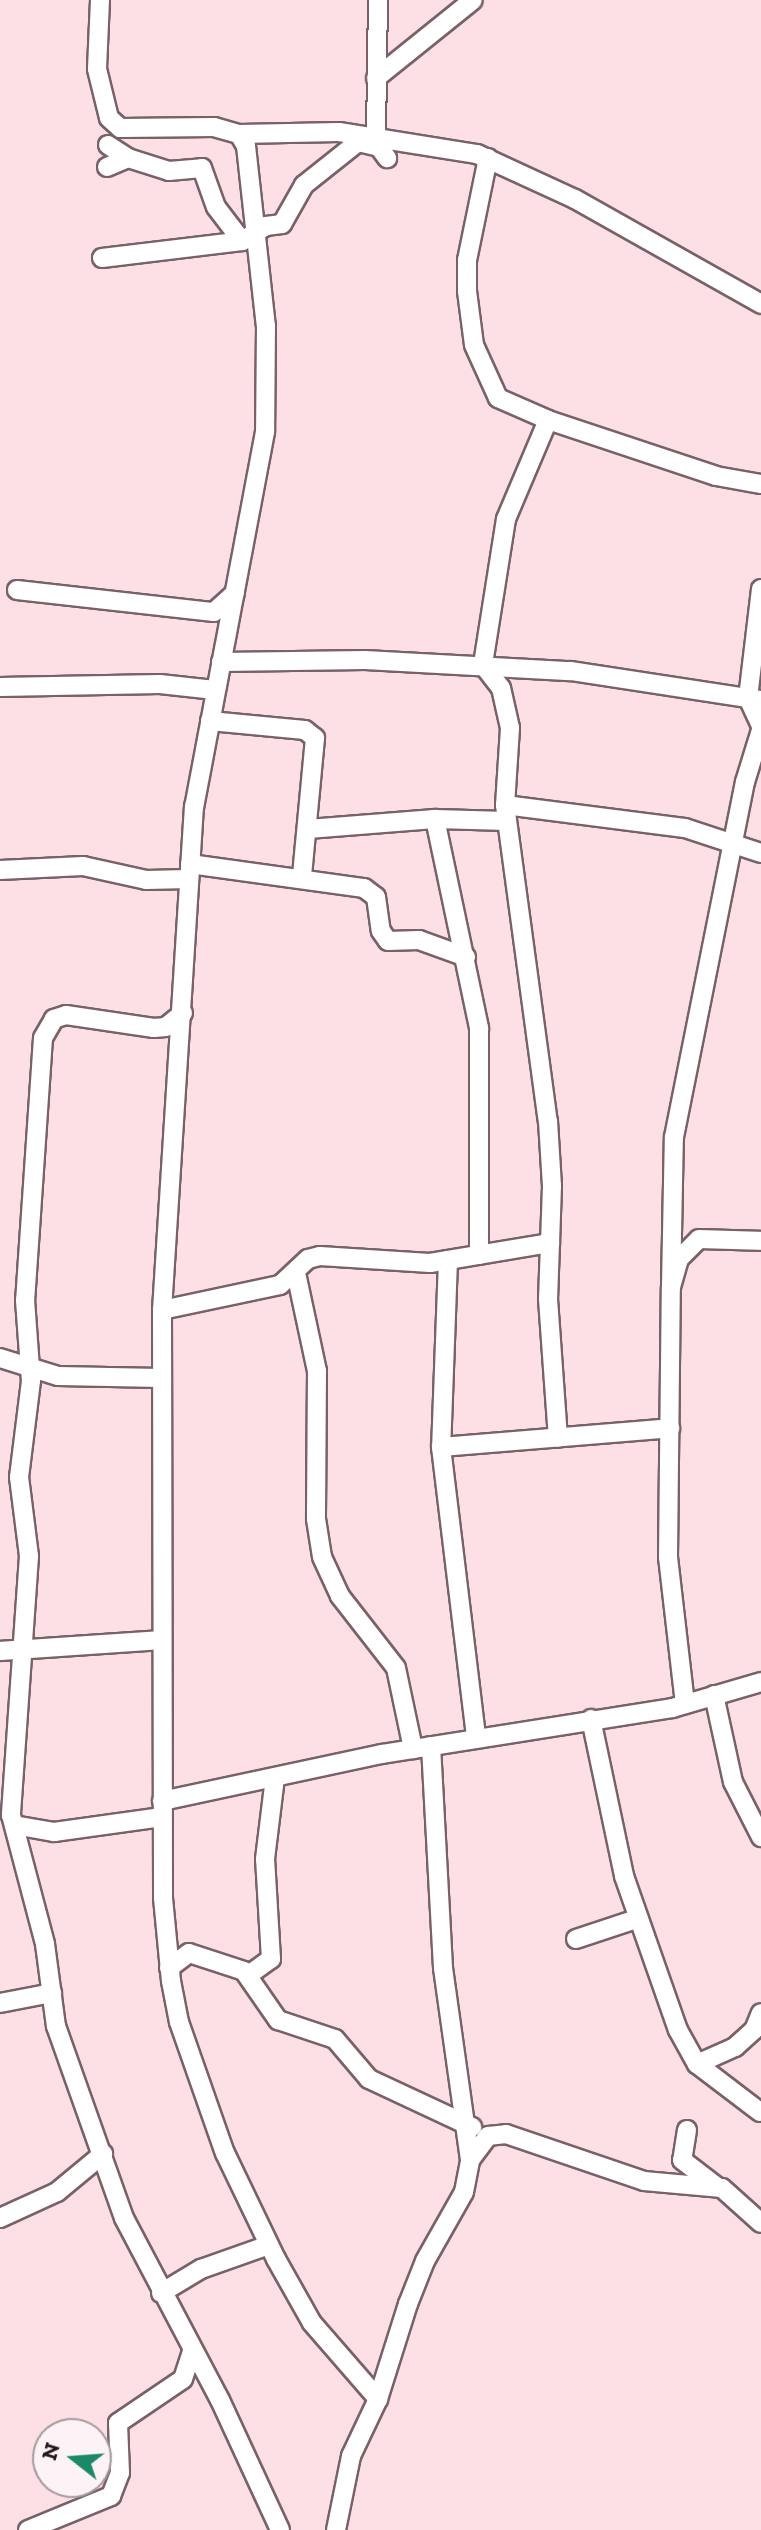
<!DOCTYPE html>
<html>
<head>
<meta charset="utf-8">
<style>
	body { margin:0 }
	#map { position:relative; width:761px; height:2530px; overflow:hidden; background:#fce0e6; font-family:"Zilla Slab",serif }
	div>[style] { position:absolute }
	.roads { filter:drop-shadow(2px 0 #786167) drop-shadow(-2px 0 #786167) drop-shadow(0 2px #786167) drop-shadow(0 -2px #786167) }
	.minor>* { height:18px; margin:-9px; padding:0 9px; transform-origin:9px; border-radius:9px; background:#fff }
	span { translate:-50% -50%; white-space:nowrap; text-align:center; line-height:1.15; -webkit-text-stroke:6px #fdf2f5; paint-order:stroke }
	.north { position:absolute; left:32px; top:2418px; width:80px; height:80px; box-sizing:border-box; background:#fdf2f5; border:2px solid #a59b9d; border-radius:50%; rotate:287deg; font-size:22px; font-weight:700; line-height:32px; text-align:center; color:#21181a }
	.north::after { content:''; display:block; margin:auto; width:28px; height:36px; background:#1a8968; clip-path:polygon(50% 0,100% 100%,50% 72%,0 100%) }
</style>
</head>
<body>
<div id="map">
	<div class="roads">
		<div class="minor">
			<i style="left:100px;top:0;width:69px;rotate:92.5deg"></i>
			<i style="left:97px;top:69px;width:50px;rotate:76.2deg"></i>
			<i style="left:109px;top:118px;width:15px;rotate:42deg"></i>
			<i style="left:120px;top:128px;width:94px;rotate:-0.6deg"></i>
			<i style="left:214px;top:127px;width:26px;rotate:16deg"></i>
			<i style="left:239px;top:134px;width:14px;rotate:60deg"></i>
			<i style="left:246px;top:146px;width:181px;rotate:83.7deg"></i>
			<i style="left:266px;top:326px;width:106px;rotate:90.5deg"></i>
			<i style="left:265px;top:432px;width:381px;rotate:100.7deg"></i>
			<i style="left:194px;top:806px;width:505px;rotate:93.63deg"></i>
			<i style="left:162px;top:1310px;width:588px;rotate:89.9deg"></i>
			<i style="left:163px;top:1898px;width:83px;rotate:84.5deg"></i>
			<i style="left:171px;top:1981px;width:42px;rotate:79deg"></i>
			<i style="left:179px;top:2022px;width:139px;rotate:70.7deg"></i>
			<i style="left:225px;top:2153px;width:118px;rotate:64.3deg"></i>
			<i style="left:276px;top:2259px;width:73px;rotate:60.6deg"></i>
			<i style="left:312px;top:2323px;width:101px;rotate:49deg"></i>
			<i style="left:376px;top:78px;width:124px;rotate:-38.8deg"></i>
			<i style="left:239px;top:134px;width:100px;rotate:-1.1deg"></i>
			<i style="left:339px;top:132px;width:140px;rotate:9.1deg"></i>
			<i style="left:477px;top:154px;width:108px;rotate:24.7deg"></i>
			<i style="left:575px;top:199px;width:214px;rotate:29.4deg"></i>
			<i style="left:376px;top:138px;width:138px;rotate:-89.2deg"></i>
			<i style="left:108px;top:145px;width:24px;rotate:33deg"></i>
			<i style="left:128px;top:158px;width:43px;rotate:17.6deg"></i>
			<i style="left:169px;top:171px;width:33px;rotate:-5deg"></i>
			<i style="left:202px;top:168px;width:41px;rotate:70.3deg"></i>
			<i style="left:216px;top:207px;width:43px;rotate:52.6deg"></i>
			<i style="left:488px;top:158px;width:104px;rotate:101.6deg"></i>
			<i style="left:467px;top:260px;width:31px;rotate:90deg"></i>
			<i style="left:467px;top:291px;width:54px;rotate:82.6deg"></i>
			<i style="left:474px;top:345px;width:58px;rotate:65.6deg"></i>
			<i style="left:498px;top:398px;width:55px;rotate:23.7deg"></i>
			<i style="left:548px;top:420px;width:177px;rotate:18.4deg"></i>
			<i style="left:716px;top:476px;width:46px;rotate:10.1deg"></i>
			<i style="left:107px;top:167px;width:23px;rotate:-23deg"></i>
			<i style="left:102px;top:258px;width:141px;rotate:-6.9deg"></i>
			<i style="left:242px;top:241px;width:28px;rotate:-32deg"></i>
			<i style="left:266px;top:226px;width:16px;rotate:-7deg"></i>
			<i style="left:282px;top:224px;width:45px;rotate:-60.6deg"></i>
			<i style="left:304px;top:185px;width:69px;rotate:-38.5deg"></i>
			<i style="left:358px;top:142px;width:22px;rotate:13deg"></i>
			<i style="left:379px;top:147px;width:14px;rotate:54deg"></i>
			<i style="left:548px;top:420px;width:108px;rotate:113deg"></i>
			<i style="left:506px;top:519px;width:148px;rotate:99deg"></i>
			<i style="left:483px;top:665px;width:29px;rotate:52deg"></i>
			<i style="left:501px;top:688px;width:41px;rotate:77.3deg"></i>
			<i style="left:510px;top:728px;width:77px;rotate:93.7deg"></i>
			<i style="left:505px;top:805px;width:319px;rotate:82.3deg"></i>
			<i style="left:548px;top:1121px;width:65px;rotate:86.5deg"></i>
			<i style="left:552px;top:1186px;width:113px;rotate:92deg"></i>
			<i style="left:548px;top:1299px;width:139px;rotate:85.9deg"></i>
			<i style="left:761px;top:589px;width:110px;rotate:96.8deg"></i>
			<i style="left:748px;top:698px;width:31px;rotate:65deg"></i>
			<i style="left:17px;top:590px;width:198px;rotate:6.4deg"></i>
			<i style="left:214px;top:612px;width:28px;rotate:-42deg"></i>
			<i style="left:221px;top:662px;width:144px;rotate:-0.8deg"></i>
			<i style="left:365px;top:660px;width:206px;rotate:3.1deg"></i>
			<i style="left:571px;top:671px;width:192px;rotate:8.7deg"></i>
			<i style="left:0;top:687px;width:160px;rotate:-1.1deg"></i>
			<i style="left:160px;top:684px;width:55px;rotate:6.2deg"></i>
			<i style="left:210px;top:721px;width:95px;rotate:5.4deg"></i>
			<i style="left:305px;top:730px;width:13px;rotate:39deg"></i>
			<i style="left:315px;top:738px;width:139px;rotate:95.4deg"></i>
			<i style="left:505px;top:805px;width:181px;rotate:7.3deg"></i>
			<i style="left:685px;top:828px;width:80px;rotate:18.2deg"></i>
			<i style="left:435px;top:819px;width:214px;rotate:78.1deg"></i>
			<i style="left:479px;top:1028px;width:227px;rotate:90deg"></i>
			<i style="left:308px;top:829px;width:127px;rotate:-4.5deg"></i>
			<i style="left:435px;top:819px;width:72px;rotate:1.6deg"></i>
			<i style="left:190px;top:864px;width:176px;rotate:7.9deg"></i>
			<i style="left:364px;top:888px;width:15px;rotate:37deg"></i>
			<i style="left:376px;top:897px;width:34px;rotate:82deg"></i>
			<i style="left:381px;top:931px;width:12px;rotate:55deg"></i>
			<i style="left:388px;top:941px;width:31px;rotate:-2deg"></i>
			<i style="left:419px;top:940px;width:50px;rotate:19.9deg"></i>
			<i style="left:0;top:870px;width:83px;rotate:-2.8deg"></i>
			<i style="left:83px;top:866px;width:65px;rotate:12.5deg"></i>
			<i style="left:146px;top:880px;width:43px;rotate:-1.3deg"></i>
			<i style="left:183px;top:1013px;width:22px;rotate:141deg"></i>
			<i style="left:166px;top:1027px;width:12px;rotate:175deg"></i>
			<i style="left:154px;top:1028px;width:89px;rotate:-171.6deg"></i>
			<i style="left:66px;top:1015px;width:13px;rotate:162deg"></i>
			<i style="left:54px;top:1019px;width:22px;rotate:120deg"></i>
			<i style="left:43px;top:1038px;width:263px;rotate:93.9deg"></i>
			<i style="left:25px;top:1300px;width:81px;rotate:85.8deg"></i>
			<i style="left:31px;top:1381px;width:97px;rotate:97.1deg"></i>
			<i style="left:19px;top:1477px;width:80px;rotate:82.8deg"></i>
			<i style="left:29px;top:1556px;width:260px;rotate:94deg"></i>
			<i style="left:11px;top:1815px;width:133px;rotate:75.2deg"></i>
			<i style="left:45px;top:1944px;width:83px;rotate:82.4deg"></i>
			<i style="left:56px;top:2026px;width:204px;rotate:70.5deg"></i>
			<i style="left:124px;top:2218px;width:206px;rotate:62.2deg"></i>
			<i style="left:220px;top:2400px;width:143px;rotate:65.2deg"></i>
			<i style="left:448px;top:1260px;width:187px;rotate:92.1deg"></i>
			<i style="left:441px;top:1447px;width:293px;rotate:83.1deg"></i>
			<i style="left:296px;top:1273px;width:100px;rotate:77.9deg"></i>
			<i style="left:317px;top:1371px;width:148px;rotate:90.4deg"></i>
			<i style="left:316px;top:1519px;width:38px;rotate:81deg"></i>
			<i style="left:322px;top:1557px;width:43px;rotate:65.2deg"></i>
			<i style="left:340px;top:1596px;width:91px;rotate:52.1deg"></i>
			<i style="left:396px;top:1668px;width:83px;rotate:78.1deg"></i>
			<i style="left:671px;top:1287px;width:150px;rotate:-88.9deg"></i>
			<i style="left:674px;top:1137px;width:362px;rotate:-78.7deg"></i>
			<i style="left:745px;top:782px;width:54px;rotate:-72.9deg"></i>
			<i style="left:162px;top:1310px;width:121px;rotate:-12deg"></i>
			<i style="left:280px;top:1285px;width:38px;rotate:-43deg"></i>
			<i style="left:308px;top:1259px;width:12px;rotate:-14deg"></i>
			<i style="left:320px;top:1256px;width:110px;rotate:3.6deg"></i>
			<i style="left:430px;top:1263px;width:122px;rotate:-9.5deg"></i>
			<i style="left:0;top:1358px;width:61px;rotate:17.2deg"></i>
			<i style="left:58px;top:1376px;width:103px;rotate:1.1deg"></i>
			<i style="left:441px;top:1447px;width:230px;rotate:-4.7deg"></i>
			<i style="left:0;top:1651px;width:161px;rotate:-3.9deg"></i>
			<i style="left:714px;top:1695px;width:89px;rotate:77.7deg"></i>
			<i style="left:733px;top:1782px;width:62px;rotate:63deg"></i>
			<i style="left:685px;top:1704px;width:148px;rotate:-96.6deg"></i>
			<i style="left:668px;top:1557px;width:270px;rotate:-89.4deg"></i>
			<i style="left:671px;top:1287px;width:29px;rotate:-74deg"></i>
			<i style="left:679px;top:1259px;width:28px;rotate:-45deg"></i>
			<i style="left:699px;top:1239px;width:62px;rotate:1.8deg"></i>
			<i style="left:591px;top:1719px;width:160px;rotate:78.1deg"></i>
			<i style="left:624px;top:1876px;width:163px;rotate:70.7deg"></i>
			<i style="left:678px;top:2030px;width:39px;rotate:61deg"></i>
			<i style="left:697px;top:2064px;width:79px;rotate:37.3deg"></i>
			<i style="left:431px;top:1746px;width:222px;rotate:86.9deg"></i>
			<i style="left:443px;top:1968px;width:194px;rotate:82deg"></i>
			<i style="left:162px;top:1801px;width:225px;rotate:-12.1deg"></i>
			<i style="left:382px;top:1754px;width:294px;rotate:-9deg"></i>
			<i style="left:672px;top:1708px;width:93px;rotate:-16.3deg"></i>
			<i style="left:14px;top:1825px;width:41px;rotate:9.9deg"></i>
			<i style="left:54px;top:1832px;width:109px;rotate:-7.9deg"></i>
			<i style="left:576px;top:1939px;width:66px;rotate:-18.4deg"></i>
			<i style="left:169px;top:1968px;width:25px;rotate:-37deg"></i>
			<i style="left:189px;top:1953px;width:58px;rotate:18.1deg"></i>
			<i style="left:244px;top:1971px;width:60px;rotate:55.2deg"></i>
			<i style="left:278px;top:2020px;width:60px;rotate:18.4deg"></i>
			<i style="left:335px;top:2039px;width:52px;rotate:49.6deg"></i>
			<i style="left:369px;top:2079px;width:114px;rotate:25deg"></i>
			<i style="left:250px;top:1974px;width:26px;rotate:-36deg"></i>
			<i style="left:271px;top:1959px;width:100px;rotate:-93.4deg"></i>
			<i style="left:265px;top:1859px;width:82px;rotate:-83deg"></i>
			<i style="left:0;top:2003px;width:53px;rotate:-10.9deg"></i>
			<i style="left:697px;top:2064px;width:42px;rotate:-24.1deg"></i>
			<i style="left:735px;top:2047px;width:25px;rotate:-42deg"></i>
			<i style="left:754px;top:2030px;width:18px;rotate:-68deg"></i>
			<i style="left:687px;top:2130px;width:30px;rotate:99deg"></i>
			<i style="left:682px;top:2160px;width:43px;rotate:37.4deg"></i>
			<i style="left:0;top:2218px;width:63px;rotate:-24.5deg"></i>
			<i style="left:57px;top:2192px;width:60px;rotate:-39.6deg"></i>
			<i style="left:161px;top:2293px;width:47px;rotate:-31deg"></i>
			<i style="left:201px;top:2269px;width:72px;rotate:-19.4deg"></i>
			<i style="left:28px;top:2530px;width:90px;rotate:-22.3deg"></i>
			<i style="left:111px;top:2496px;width:25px;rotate:-69deg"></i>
			<i style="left:120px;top:2473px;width:50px;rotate:-92.3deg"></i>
			<i style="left:118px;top:2423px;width:78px;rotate:-34.1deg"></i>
			<i style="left:183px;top:2379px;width:29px;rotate:-72deg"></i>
			<i style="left:336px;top:2530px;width:76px;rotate:-78.5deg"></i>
			<i style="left:351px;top:2456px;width:63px;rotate:-64.7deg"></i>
			<i style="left:378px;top:2399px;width:100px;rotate:-72.5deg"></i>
			<i style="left:408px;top:2304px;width:46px;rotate:-68.4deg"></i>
			<i style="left:425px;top:2261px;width:79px;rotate:-60.5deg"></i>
			<i style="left:464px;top:2192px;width:33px;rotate:-79deg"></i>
			<i style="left:470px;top:2160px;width:30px;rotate:-53deg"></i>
			<i style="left:488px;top:2136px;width:18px;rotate:-6deg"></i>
			<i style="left:506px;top:2134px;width:146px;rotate:18.8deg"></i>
			<i style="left:644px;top:2181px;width:78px;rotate:5.1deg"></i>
			<i style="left:722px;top:2188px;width:52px;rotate:41.9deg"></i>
		</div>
	</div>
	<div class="north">N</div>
</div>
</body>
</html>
